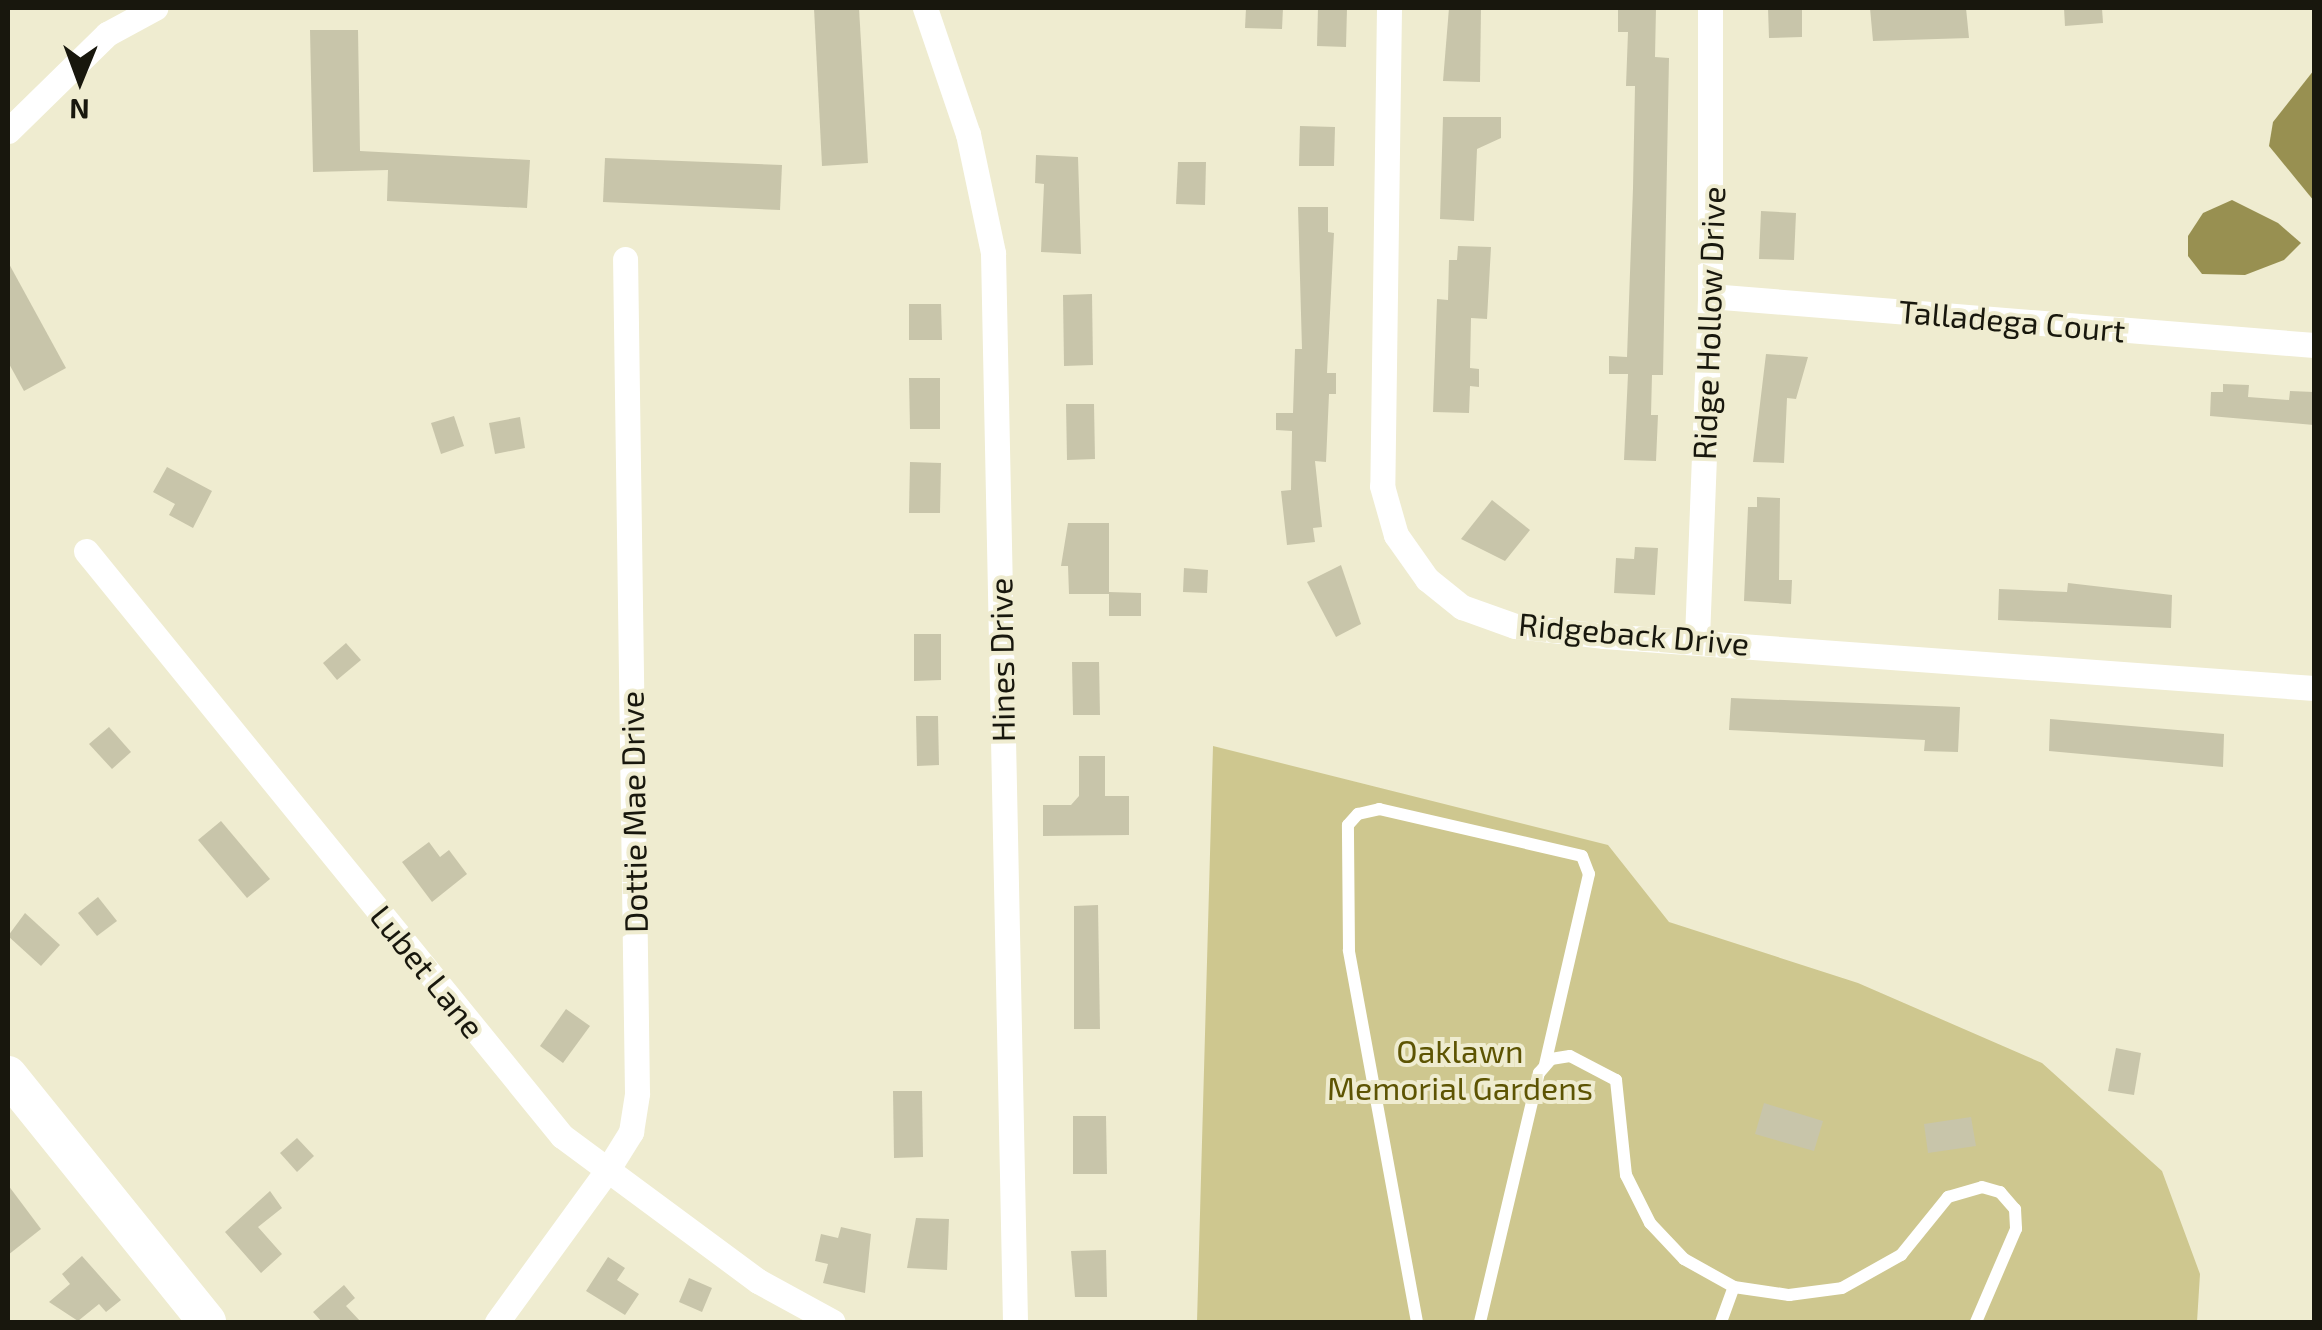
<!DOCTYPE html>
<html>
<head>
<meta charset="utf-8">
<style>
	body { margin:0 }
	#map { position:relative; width:2322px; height:1330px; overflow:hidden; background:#efecd0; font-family:"Exo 2",sans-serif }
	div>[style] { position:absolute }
	.green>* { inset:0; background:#cec78f }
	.water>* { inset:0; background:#989051 }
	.building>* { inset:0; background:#c8c5aa }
	.lane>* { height:12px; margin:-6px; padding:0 6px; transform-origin:6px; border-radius:6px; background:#fff }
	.street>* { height:25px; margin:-12.5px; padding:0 12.5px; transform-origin:12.5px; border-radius:12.5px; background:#fff }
	.secondary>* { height:38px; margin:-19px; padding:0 19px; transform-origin:19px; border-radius:19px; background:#fff }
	span { translate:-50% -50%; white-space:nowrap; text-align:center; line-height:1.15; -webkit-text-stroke:8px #efecd0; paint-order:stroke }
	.street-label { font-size:32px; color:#18170d }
	.park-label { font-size:32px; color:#5d5403 }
	.frame { position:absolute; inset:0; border:10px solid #18170d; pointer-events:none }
	.north { position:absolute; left:30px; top:30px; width:100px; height:100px; -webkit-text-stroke:8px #efecd0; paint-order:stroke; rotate:181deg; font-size:28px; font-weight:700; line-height:40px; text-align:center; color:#18170d }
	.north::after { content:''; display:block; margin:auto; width:35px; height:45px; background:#18170d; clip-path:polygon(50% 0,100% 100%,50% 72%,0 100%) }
</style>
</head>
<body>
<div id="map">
	<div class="green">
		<i style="clip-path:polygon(1213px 746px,1608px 845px,1669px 922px,1858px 983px,2042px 1063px,2162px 1171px,2200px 1274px,2197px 1322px,1197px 1322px)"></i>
	</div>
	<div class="water">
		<i style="clip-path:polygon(2314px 70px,2314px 201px,2269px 146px,2273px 122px)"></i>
		<i style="clip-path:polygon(2232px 200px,2278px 223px,2301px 243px,2284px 260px,2245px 275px,2202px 274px,2188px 256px,2188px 236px,2203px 213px)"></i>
	</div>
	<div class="building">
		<i style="clip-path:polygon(814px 8px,859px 8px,868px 163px,822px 166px)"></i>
		<i style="clip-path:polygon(1246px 8px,1283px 8px,1282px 29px,1245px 28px)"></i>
		<i style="clip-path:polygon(1318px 8px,1347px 8px,1346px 47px,1317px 46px)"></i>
		<i style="clip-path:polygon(1449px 8px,1481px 8px,1480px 82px,1443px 81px)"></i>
		<i style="clip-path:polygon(1618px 8px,1656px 8px,1655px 57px,1669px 58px,1663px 375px,1652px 375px,1651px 415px,1658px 415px,1656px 461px,1624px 460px,1628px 374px,1609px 374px,1609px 356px,1627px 357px,1633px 188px,1635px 86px,1626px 86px,1628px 32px,1618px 32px)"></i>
		<i style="clip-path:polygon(1768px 8px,1802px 8px,1802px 37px,1769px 38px)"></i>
		<i style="clip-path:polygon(1870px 8px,1966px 8px,1969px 38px,1873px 41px)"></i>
		<i style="clip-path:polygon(2064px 8px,2102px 8px,2103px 23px,2065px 26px)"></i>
		<i style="clip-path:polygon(310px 30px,358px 30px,360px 151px,530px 160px,527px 208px,387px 201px,388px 170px,313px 172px)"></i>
		<i style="clip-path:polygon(1443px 117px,1501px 117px,1501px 138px,1477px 149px,1474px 221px,1440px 219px)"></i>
		<i style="clip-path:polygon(1300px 126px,1335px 127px,1334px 166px,1299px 166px)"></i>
		<i style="clip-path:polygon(1036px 155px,1078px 157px,1081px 254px,1041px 252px,1044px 184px,1035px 183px)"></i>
		<i style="clip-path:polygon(605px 158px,782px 165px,780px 210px,603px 202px)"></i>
		<i style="clip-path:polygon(1178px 162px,1206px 162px,1205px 205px,1176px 204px)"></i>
		<i style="clip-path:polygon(1298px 207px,1328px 207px,1328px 232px,1334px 233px,1327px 373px,1336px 373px,1336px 394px,1329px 394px,1326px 462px,1315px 461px,1322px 527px,1313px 528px,1315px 542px,1287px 545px,1281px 491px,1291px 490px,1292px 431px,1276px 430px,1276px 413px,1293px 413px,1295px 349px,1302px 349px)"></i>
		<i style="clip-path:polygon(1761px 211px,1796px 213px,1794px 260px,1759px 259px)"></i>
		<i style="clip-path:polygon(1458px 246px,1491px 247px,1487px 319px,1471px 318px,1470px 368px,1479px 369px,1479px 387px,1470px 386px,1469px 413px,1433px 412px,1437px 299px,1448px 300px,1449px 260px,1457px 260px)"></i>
		<i style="clip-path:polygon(8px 262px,66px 368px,24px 391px,8px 362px)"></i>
		<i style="clip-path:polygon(1092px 294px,1093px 365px,1064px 366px,1063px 295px)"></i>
		<i style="clip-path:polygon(909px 304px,941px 304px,942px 340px,909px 340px)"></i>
		<i style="clip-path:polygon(1766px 354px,1808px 357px,1796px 399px,1787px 398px,1784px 463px,1753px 462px)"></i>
		<i style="clip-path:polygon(909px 378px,940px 378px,940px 429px,910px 429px)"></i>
		<i style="clip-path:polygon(2223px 384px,2249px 385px,2248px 397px,2289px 400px,2290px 391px,2314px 392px,2314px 425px,2210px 416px,2211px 392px,2223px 392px)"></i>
		<i style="clip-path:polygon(1066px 404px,1094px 404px,1095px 459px,1067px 460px)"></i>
		<i style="clip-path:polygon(454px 416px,464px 446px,441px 454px,431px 423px)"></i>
		<i style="clip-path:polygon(520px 417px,525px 448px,495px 454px,489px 423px)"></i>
		<i style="clip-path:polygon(910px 462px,941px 463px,940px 513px,909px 513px)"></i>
		<i style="clip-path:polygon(167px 467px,212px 491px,193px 528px,169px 515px,175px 504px,153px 492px)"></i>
		<i style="clip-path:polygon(1757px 497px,1780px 498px,1779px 580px,1792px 580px,1791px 604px,1744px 601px,1748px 507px,1757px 507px)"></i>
		<i style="clip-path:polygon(1492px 500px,1530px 530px,1505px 561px,1461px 539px)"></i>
		<i style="clip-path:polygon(1068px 523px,1109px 523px,1109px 594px,1069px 594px,1068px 566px,1061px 566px)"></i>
		<i style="clip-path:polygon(1635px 547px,1658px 548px,1655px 595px,1614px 593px,1616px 558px,1634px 559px)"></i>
		<i style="clip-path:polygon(1341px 565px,1361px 624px,1336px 637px,1307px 582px)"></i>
		<i style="clip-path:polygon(1184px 568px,1208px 570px,1207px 593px,1183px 592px)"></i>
		<i style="clip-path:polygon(2068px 583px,2172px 595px,2171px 628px,1998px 620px,1999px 589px,2067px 592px)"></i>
		<i style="clip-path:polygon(1109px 592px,1141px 593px,1141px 616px,1109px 616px)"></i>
		<i style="clip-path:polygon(914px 634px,941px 634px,941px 680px,914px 681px)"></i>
		<i style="clip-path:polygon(346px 643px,361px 660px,337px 680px,323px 663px)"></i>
		<i style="clip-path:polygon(1072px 662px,1099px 662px,1100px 715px,1073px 715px)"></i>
		<i style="clip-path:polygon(1731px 698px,1960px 707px,1958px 752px,1924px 751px,1925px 740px,1729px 730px)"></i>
		<i style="clip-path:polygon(916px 716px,938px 716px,939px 765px,917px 766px)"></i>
		<i style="clip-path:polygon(2050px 719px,2224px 734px,2223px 767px,2049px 751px)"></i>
		<i style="clip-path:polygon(109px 727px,131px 752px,112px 769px,89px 744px)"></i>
		<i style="clip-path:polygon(1079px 756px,1105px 756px,1105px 796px,1129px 796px,1129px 835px,1043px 836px,1043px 805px,1071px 805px,1079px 796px)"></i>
		<i style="clip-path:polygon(221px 821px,270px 879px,247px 898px,198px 840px)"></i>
		<i style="clip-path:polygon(429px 842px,440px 857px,449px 850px,467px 874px,432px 902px,402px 862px)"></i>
		<i style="clip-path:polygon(98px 897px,117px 921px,97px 936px,78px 913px)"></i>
		<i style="clip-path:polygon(1098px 905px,1100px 1029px,1074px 1029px,1074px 906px)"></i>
		<i style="clip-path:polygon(25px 913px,60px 945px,41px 966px,8px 936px)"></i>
		<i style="clip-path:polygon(566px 1009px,590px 1026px,563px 1063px,540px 1046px)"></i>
		<i style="clip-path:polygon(2116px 1048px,2141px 1053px,2134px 1095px,2108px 1091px)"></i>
		<i style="clip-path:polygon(893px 1091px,922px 1091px,923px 1157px,894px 1158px)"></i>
		<i style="clip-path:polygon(1764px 1103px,1823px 1121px,1814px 1151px,1755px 1134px)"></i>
		<i style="clip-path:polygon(1073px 1116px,1106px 1116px,1107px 1174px,1073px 1174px)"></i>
		<i style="clip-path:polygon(1971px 1117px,1976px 1146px,1928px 1153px,1924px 1124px)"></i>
		<i style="clip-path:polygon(297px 1138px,314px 1156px,297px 1172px,280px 1153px)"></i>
		<i style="clip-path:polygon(8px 1185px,41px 1229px,8px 1255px)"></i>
		<i style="clip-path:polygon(270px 1191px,282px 1208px,258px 1227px,282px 1254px,261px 1273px,225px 1232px)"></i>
		<i style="clip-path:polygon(916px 1218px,949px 1219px,947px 1270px,907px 1268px)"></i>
		<i style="clip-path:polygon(841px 1227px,871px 1234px,865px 1293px,823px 1283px,828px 1264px,815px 1261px,821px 1234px,838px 1238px)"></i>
		<i style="clip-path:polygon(1106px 1250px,1107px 1297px,1075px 1297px,1071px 1251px)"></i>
		<i style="clip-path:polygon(82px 1256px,121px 1300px,106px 1312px,99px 1304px,78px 1321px,49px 1302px,70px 1284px,62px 1274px)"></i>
		<i style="clip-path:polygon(608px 1257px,625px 1268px,617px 1280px,639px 1294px,625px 1315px,586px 1291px)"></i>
		<i style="clip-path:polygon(689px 1278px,712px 1288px,702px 1312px,679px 1302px)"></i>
		<i style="clip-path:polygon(344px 1285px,355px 1298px,346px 1306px,361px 1322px,322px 1322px,313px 1312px)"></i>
	</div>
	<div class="lane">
		<i style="left:1417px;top:1322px;width:378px;rotate:-100.4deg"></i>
		<i style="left:1349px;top:950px;width:125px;rotate:-90.5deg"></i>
		<i style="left:1348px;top:825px;width:15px;rotate:-48deg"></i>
		<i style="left:1358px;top:814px;width:22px;rotate:-13deg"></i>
		<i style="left:1379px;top:809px;width:208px;rotate:13deg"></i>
		<i style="left:1582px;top:856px;width:19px;rotate:69deg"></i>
		<i style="left:1589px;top:874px;width:195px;rotate:103deg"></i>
		<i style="left:1480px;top:1322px;width:256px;rotate:-76.7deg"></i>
		<i style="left:1539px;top:1073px;width:18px;rotate:-49deg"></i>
		<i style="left:1551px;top:1059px;width:19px;rotate:-9deg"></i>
		<i style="left:1570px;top:1056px;width:52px;rotate:27.6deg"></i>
		<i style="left:1616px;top:1080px;width:96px;rotate:84deg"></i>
		<i style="left:1626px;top:1175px;width:54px;rotate:63.4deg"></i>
		<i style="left:1650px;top:1223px;width:50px;rotate:46.6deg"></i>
		<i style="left:1684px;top:1259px;width:57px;rotate:29.2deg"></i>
		<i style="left:1734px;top:1287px;width:56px;rotate:8.3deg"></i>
		<i style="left:1789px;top:1295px;width:53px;rotate:-7.5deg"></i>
		<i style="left:1842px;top:1288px;width:68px;rotate:-29.2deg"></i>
		<i style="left:1901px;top:1255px;width:75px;rotate:-51deg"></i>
		<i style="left:1948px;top:1197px;width:35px;rotate:-16deg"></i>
		<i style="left:1982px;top:1187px;width:19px;rotate:16deg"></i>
		<i style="left:2000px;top:1192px;width:23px;rotate:49deg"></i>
		<i style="left:2015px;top:1209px;width:20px;rotate:87deg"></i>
		<i style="left:2016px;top:1229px;width:101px;rotate:113.3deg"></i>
		<i style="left:1721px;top:1322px;width:37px;rotate:-70deg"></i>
	</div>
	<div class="street">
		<i style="left:925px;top:8px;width:133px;rotate:71.2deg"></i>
		<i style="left:968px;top:134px;width:122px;rotate:78.1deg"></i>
		<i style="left:993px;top:253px;width:1069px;rotate:88.82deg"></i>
		<i style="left:1389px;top:8px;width:478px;rotate:90.8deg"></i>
		<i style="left:1382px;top:486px;width:51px;rotate:74.1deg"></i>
		<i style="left:1396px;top:535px;width:54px;rotate:54.8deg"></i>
		<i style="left:1427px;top:579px;width:45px;rotate:38.7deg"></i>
		<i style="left:1462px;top:607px;width:56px;rotate:19.7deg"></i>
		<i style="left:1515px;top:626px;width:90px;rotate:6.4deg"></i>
		<i style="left:1604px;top:636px;width:712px;rotate:4.19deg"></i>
		<i style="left:8px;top:131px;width:139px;rotate:-44.4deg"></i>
		<i style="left:107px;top:34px;width:55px;rotate:-28.4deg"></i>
		<i style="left:1710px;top:296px;width:606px;rotate:4.64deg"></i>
		<i style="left:86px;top:551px;width:754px;rotate:50.87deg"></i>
		<i style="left:562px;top:1136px;width:244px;rotate:36.5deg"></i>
		<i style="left:758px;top:1281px;width:85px;rotate:28.7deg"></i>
		<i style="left:1697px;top:638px;width:342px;rotate:-87.8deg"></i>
		<i style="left:1710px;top:296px;width:288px;rotate:-90deg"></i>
		<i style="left:497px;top:1322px;width:189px;rotate:-54deg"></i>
		<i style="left:608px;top:1169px;width:44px;rotate:-58.1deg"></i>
		<i style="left:631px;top:1132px;width:39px;rotate:-81deg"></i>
		<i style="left:637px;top:1093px;width:834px;rotate:-90.82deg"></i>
	</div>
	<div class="secondary">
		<i style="left:8px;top:1075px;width:317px;rotate:51.1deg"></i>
	</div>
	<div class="street-label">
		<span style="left:2012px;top:320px;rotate:5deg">Talladega Court</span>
		<span style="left:1708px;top:323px;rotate:-88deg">Ridge Hollow Drive</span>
		<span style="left:1634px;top:633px;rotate:5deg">Ridgeback Drive</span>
		<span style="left:1001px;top:660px;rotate:-91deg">Hines Drive</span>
		<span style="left:633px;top:812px;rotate:-91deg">Dottie Mae Drive</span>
		<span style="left:428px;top:971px;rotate:51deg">Lubet Lane</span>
	</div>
	<div class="park-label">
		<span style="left:1460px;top:1069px">Oaklawn<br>Memorial Gardens</span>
	</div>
	<div class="frame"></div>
	<div class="north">N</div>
</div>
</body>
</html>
